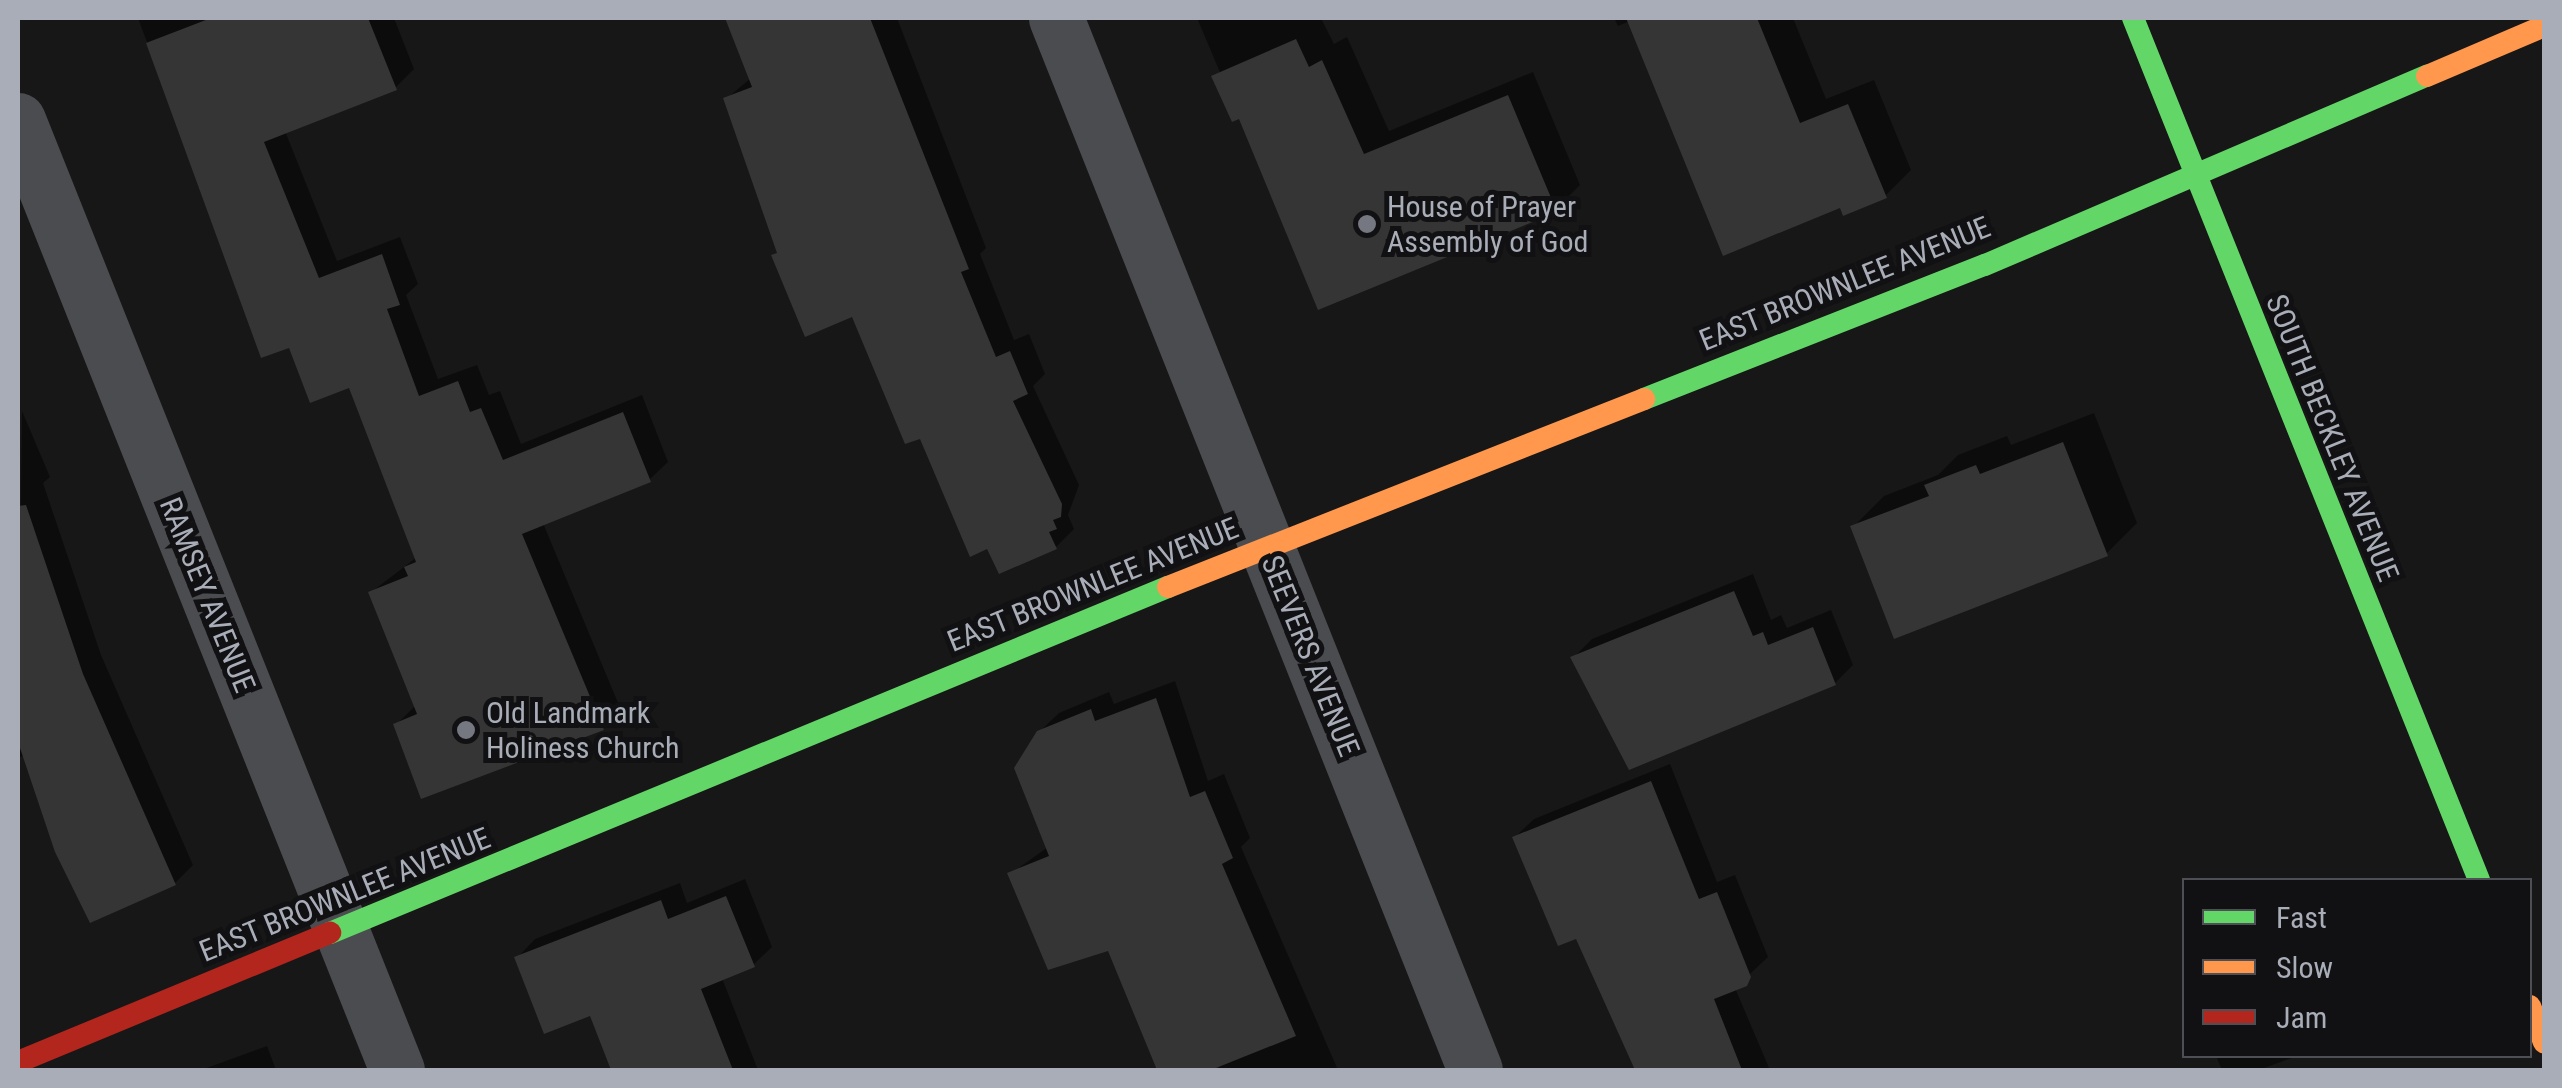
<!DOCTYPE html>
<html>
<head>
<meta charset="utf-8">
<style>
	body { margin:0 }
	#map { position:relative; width:2562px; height:1088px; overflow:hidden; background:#171717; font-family:"Roboto Condensed",sans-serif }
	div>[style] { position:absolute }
	.shadow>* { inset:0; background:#0007 }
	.building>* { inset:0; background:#353536 }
	.street>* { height:55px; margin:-27.5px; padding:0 27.5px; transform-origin:27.5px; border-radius:27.5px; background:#4b4c50 }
	.fast>* { height:22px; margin:-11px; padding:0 11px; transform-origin:11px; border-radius:11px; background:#63d668 }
	.slow>* { height:22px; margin:-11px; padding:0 11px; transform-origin:11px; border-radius:11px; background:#ff974d }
	.jam>* { height:22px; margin:-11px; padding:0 11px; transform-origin:11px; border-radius:11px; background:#b3261e }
	.dots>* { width:28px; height:28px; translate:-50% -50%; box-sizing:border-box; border:5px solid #111113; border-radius:50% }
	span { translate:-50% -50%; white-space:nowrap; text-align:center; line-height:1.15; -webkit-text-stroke:10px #111113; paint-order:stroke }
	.poi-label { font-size:30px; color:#a8adb8 }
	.left { translate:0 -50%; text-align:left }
	.street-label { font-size:30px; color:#a8adb8 }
	.frame { position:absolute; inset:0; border:20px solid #a8adb8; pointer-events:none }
	.legend { position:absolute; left:2182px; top:878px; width:350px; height:180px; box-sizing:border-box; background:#111113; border:2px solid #4d4f55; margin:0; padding:12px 18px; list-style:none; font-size:30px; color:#a8adb8 }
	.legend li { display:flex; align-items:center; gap:20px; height:50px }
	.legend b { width:50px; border:2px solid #4d4f55 }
</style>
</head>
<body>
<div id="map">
	<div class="shadow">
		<i style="clip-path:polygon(138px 18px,394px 18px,414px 69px,395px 88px,285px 131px,337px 261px,400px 237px,418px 284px,406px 295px,438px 379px,477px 365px,489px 395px,500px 391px,521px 444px,642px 395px,668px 462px,649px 480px,543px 523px,621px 710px,603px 728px,396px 725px,416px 705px,370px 593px,417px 557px,350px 385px,290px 344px,263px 355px)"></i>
		<i style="clip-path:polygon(727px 18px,897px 18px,986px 248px,980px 254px,1014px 340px,1029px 334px,1045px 374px,1033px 386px,1079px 485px,1068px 515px,1074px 529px,1056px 547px,922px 436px,854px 314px,774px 256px,779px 251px,726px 99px,751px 78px)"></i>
		<i style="clip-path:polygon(1197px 18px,1321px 18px,1334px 44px,1347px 37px,1389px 131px,1533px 72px,1580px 185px,1555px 210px,1319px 306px)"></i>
		<i style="clip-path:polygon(1614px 18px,1793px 18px,1826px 99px,1874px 80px,1911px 170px,1885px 196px,1841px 205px,1630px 21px,1618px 26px)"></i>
		<i style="clip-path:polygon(22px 411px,50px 477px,43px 483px,101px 655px,193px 865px,175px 883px,25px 755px,18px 758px)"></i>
		<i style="clip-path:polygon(2094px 413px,2137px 523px,2106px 554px,1853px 527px,1884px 496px,1938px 475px,1958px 455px,2007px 436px,2011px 445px)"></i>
		<i style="clip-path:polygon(1753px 574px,1771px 620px,1781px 615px,1787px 628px,1831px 610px,1853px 665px,1835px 683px,1573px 658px,1592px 639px)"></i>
		<i style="clip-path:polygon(1175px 681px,1208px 781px,1224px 774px,1250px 838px,1241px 847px,1338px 1070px,1220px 1070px,1217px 1065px,1159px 1070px,1110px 948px,1010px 874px,1048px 847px,1039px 732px,1059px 713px,1109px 692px,1114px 704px)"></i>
		<i style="clip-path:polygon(1670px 764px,1717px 882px,1735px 875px,1768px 957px,1735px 988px,1770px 1070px,1638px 1070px,1577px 936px,1515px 837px,1534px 819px)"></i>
		<i style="clip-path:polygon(745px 879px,772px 947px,753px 965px,722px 978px,758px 1070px,613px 1070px,591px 1013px,517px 958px,535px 939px,680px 883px,687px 903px)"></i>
		<i style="clip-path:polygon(267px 1046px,276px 1070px,201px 1070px)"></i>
		<i style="clip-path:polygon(2216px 1056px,2297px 1056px,2259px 1070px,2222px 1070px)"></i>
	</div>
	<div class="building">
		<i style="clip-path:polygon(211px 18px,368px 18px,397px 90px,264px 142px,319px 278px,382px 254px,400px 305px,387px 309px,419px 396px,458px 381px,470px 412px,481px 408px,503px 460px,623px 412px,651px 482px,522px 534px,604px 730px,421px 799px,393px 724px,417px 714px,368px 592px,408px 576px,404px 567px,416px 562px,349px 388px,310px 403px,289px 348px,261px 358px,146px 43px)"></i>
		<i style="clip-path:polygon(725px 18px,870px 18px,969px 269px,961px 272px,996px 357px,1010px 351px,1028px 394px,1013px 401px,1062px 504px,1061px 517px,1053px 520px,1057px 529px,1049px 532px,1057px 549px,999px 574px,987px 549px,970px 557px,920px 439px,905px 444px,852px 317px,805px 337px,771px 255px,777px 253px,723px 98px,752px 87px)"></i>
		<i style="clip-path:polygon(1626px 18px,1757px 18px,1800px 123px,1848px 104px,1887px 198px,1843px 216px,1840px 208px,1723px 256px)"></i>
		<i style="clip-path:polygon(1296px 39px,1309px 67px,1322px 60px,1364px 154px,1508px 95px,1557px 212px,1318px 310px,1239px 119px,1232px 122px,1211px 76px)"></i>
		<i style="clip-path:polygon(2063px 442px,2108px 556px,1894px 639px,1850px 526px,1929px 496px,1924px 485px,1976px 465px,1980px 474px)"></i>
		<i style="clip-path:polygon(26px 505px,83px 674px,176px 885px,90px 923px,55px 852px,18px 742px,18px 506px)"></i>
		<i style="clip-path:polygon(1734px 591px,1753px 636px,1763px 632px,1768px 645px,1813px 627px,1836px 685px,1629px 770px,1570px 657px)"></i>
		<i style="clip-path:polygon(1156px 698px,1190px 797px,1205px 791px,1233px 858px,1222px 864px,1296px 1036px,1211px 1070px,1157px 1070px,1108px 951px,1048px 970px,1007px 873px,1049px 856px,1014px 768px,1037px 731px,1091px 709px,1095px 721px)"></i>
		<i style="clip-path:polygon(1651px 781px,1699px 899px,1717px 892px,1751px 977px,1747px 986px,1714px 999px,1742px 1070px,1635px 1070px,1576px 939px,1558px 946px,1512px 837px)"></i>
		<i style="clip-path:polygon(726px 896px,755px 967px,701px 989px,733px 1070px,611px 1070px,590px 1016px,544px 1034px,514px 957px,661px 900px,668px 919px)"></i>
	</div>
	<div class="street">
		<i style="left:1056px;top:18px;width:1132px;rotate:68.28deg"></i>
		<i style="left:18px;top:120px;width:1023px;rotate:68.25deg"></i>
	</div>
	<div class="fast">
		<i style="left:2133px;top:18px;width:929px;rotate:68.13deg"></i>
		<i style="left:1644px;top:399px;width:366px;rotate:-21.5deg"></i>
		<i style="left:1985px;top:265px;width:481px;rotate:-23.2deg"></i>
		<i style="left:330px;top:933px;width:907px;rotate:-22.44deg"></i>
	</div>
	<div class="slow">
		<i style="left:2427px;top:76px;width:127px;rotate:-23.1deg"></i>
		<i style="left:1168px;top:587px;width:512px;rotate:-21.55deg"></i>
		<i style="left:2530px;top:1006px;width:39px;rotate:69deg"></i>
	</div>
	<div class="jam">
		<i style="left:18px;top:1062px;width:338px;rotate:-22.5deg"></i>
	</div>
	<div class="dots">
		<i style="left:1367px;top:224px;background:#757880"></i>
		<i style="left:466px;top:730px;background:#757880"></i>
	</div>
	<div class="poi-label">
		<span class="left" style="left:1387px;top:224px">House of Prayer<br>Assembly of God</span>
		<span class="left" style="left:486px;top:730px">Old Landmark<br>Holiness Church</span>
	</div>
	<div class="street-label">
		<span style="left:1845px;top:284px;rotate:-22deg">EAST BROWNLEE AVENUE</span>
		<span style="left:2332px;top:438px;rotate:68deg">SOUTH BECKLEY AVENUE</span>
		<span style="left:1093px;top:585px;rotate:-22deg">EAST BROWNLEE AVENUE</span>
		<span style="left:207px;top:595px;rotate:68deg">RAMSEY AVENUE</span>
		<span style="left:1310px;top:656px;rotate:68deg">SEEVERS AVENUE</span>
		<span style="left:345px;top:895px;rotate:-22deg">EAST BROWNLEE AVENUE</span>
	</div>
	<div class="frame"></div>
	<ul class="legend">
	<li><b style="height:12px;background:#63d668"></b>Fast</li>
	<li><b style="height:12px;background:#ff974d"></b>Slow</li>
	<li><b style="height:12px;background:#b3261e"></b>Jam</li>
	</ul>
</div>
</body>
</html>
